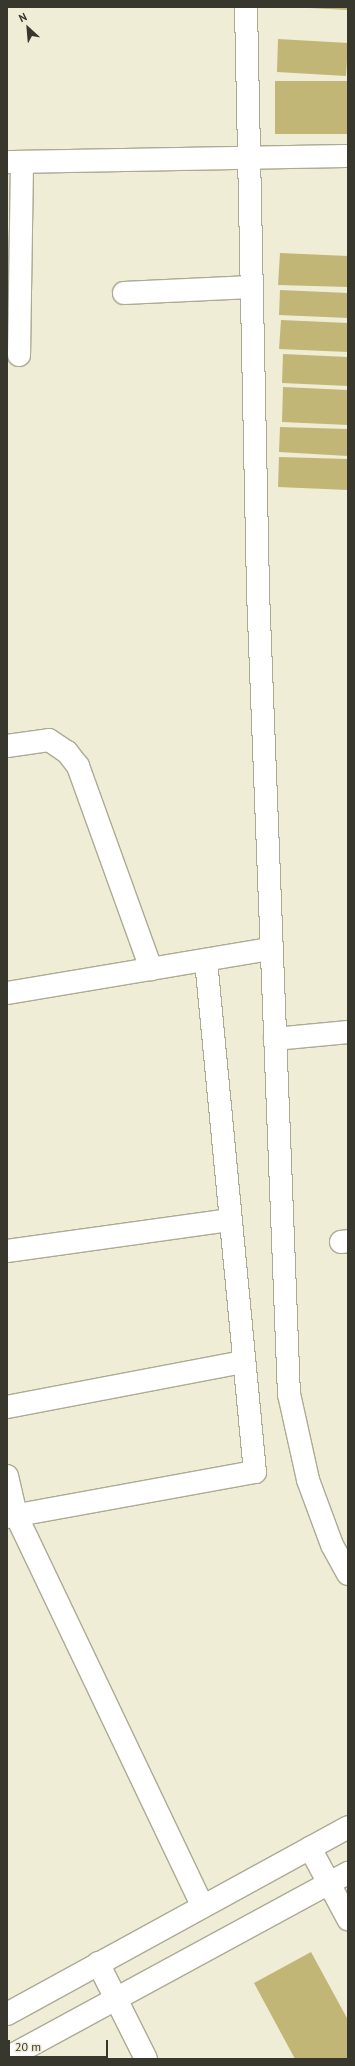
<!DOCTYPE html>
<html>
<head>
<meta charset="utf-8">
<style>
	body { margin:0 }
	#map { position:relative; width:355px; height:2066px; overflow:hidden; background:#f0edd6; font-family:"PT Sans",sans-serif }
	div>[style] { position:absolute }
	.building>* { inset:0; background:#c2b676 }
	.roads { filter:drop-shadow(1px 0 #adaa94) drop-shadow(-1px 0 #adaa94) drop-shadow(0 1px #adaa94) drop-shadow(0 -1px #adaa94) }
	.minor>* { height:22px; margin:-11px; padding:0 11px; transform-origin:11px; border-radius:11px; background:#fff }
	span { translate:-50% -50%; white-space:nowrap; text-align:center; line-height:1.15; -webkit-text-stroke:3px #f0edd6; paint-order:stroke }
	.frame { position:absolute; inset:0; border:8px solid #38372e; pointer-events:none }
	.north { position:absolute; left:8px; top:8px; width:40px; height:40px; -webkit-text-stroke:3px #f0edd6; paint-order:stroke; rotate:334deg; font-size:11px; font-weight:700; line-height:16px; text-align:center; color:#38372e }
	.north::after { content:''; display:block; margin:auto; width:14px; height:18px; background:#38372e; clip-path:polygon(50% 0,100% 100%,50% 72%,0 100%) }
	.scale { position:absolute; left:8px; top:2040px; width:100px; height:18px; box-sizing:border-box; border:2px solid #38372e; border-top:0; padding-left:5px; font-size:12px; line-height:14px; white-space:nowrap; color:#38372e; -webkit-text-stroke:3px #f0edd6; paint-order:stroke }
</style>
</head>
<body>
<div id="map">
	<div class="building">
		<i style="clip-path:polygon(290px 7px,347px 7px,347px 10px)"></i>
		<i style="clip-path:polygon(278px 39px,348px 43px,346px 76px,277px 72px)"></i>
		<i style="clip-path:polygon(275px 81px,348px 81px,348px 134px,275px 134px)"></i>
		<i style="clip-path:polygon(280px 253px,348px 256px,348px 287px,278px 285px)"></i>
		<i style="clip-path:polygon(280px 290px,348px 293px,348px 318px,279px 315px)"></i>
		<i style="clip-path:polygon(281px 320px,348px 323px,348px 352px,279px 349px)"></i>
		<i style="clip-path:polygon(283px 354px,348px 357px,348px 386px,282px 383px)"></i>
		<i style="clip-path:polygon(283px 387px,348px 390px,348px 425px,282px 422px)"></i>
		<i style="clip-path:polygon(280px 427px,348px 429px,348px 456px,279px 452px)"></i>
		<i style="clip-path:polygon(279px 457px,348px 459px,348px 490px,278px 487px)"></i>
		<i style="clip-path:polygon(311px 1952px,348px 2020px,348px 2059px,295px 2059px,254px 1983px)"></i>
	</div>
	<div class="roads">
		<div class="minor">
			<i style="left:246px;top:7px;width:585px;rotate:88.82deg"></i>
			<i style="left:258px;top:592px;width:803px;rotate:87.79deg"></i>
			<i style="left:289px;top:1394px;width:88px;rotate:77.5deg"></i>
			<i style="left:308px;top:1480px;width:69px;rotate:69.7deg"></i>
			<i style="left:332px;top:1545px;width:33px;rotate:61deg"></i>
			<i style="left:7px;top:162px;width:341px;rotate:-1deg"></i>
			<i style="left:124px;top:293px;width:127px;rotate:-2.7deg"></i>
			<i style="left:19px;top:355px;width:193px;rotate:-89.1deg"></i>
			<i style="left:7px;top:746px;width:42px;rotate:-8.1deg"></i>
			<i style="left:49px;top:740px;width:22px;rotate:34deg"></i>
			<i style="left:67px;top:752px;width:18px;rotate:52deg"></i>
			<i style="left:78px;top:766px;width:216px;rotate:70.2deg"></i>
			<i style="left:7px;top:993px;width:268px;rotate:-9.5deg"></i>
			<i style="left:275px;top:1039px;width:73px;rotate:-5.5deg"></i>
			<i style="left:341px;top:1242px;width:7px;rotate:-8deg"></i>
			<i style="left:7px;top:1251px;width:224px;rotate:-7.9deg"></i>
			<i style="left:7px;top:1407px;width:241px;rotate:-10.8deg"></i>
			<i style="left:7px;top:1476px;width:40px;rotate:77deg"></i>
			<i style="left:16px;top:1515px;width:432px;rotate:64.5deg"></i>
			<i style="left:7px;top:1517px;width:252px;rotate:-10.3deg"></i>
			<i style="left:255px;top:1472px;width:514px;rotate:-95.47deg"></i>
			<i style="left:310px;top:1848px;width:81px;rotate:61.8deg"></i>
			<i style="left:98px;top:1963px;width:107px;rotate:63.4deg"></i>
			<i style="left:7px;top:2014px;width:389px;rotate:-28.7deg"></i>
			<i style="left:7px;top:2058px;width:388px;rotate:-28.5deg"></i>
		</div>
	</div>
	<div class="frame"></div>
	<div class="north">N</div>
	<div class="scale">20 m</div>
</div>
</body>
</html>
